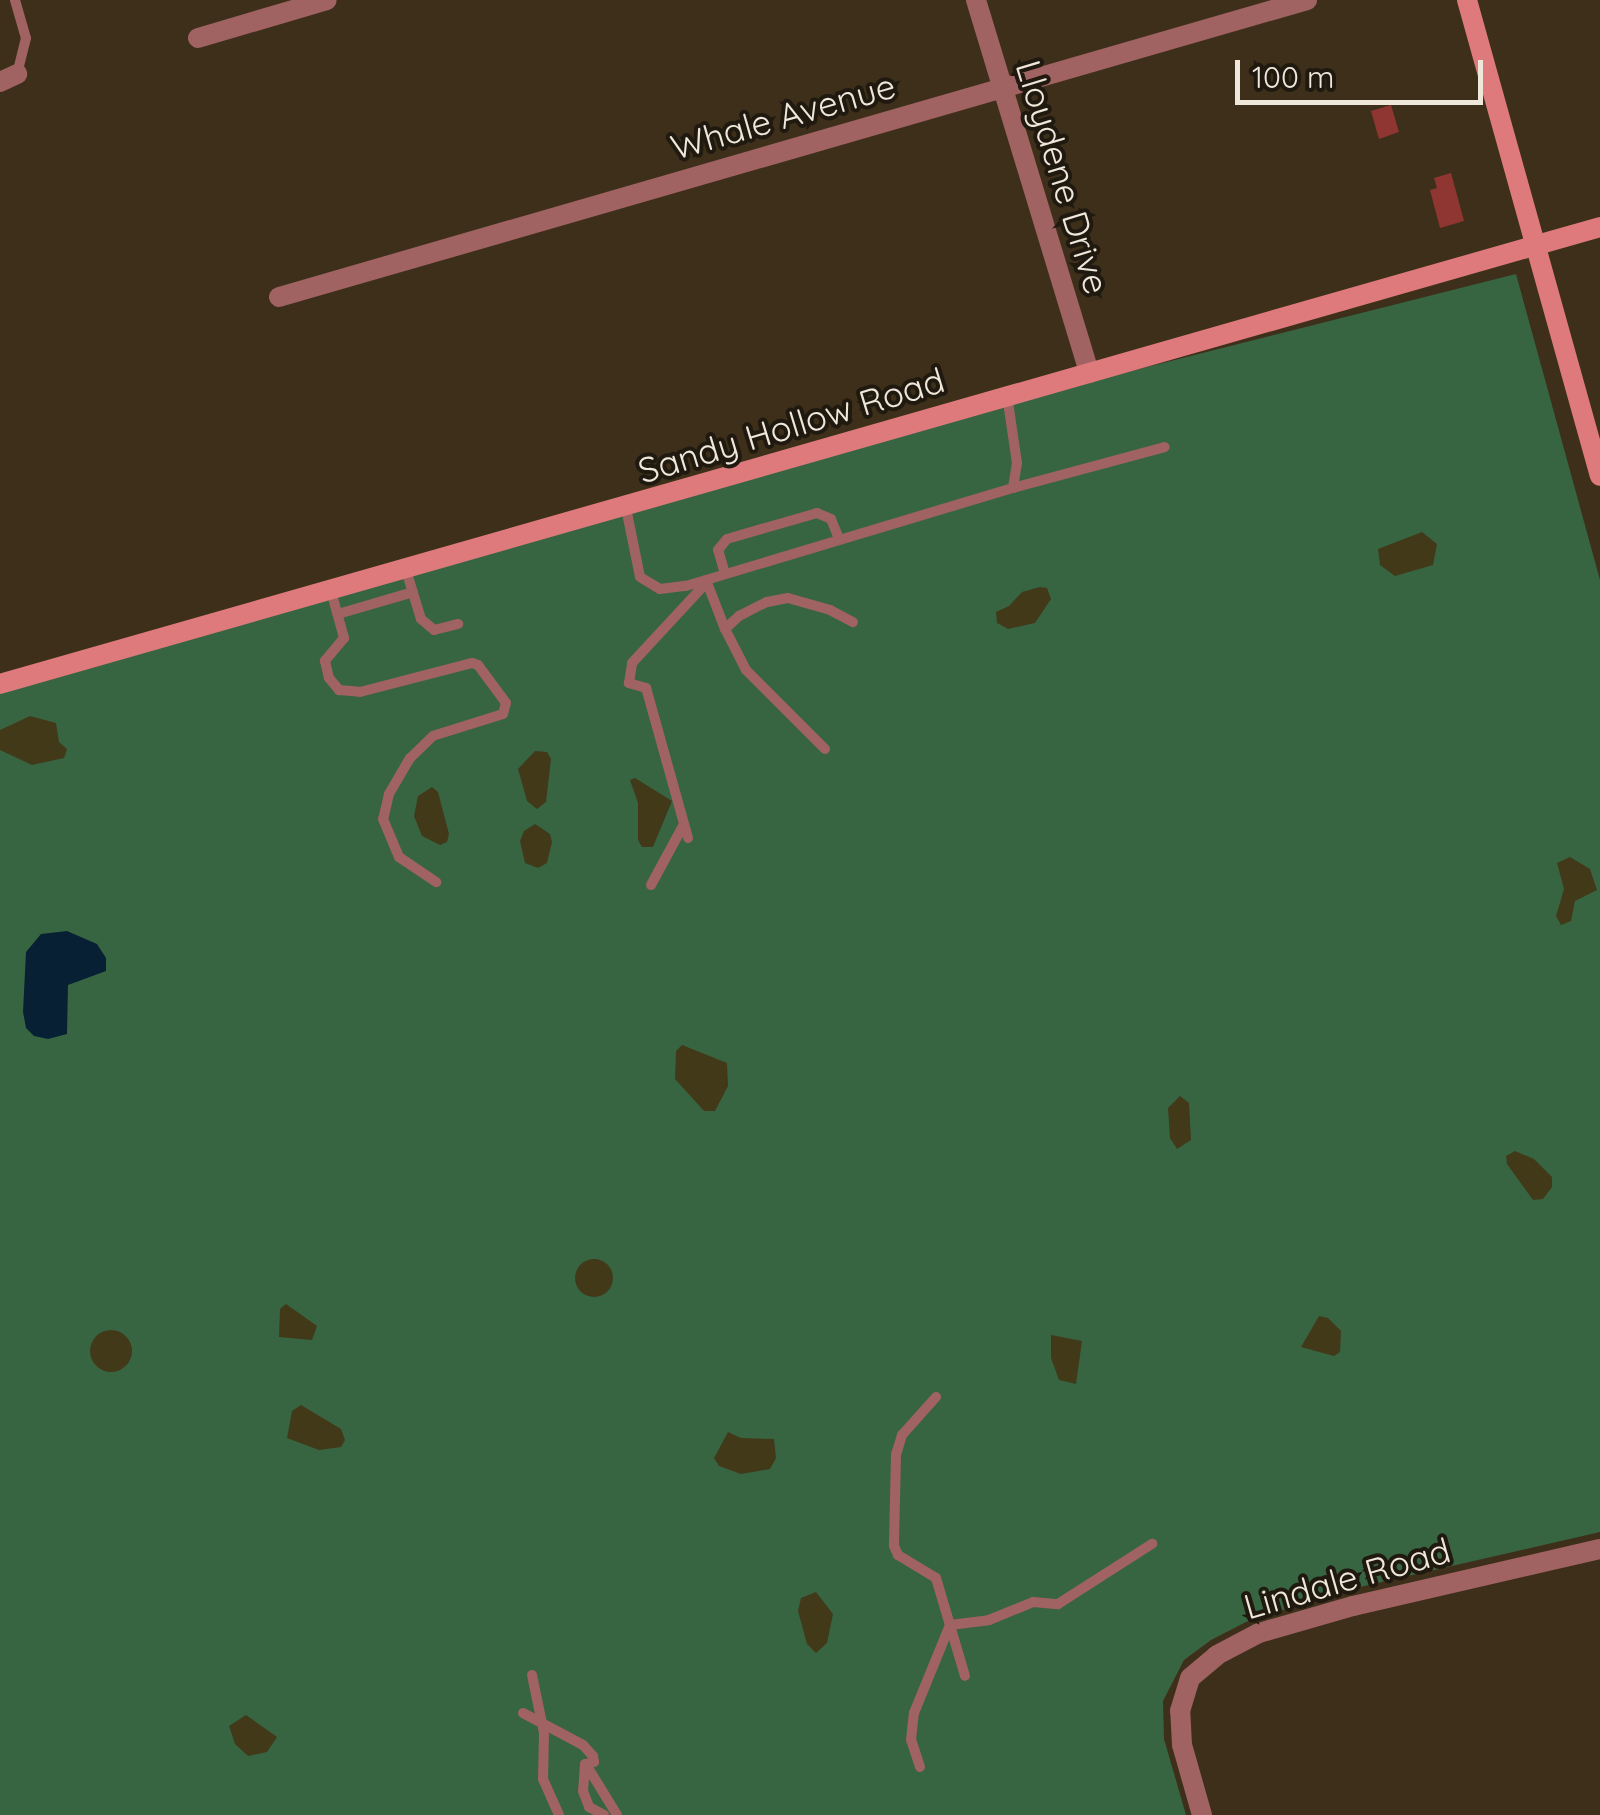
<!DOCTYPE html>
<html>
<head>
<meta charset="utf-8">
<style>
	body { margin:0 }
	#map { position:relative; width:1600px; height:1815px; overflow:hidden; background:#3d2f1a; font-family:Quicksand,sans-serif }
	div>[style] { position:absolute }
	.green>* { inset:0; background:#376542 }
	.sand>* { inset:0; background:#423919 }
	.round { border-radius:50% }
	.water>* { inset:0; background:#072034 }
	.building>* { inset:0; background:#903632 }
	.lane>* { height:10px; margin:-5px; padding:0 5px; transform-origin:5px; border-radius:5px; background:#a16262 }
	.street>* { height:20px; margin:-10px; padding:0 10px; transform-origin:10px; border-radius:10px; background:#a16262 }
	.secondary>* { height:20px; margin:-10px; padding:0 10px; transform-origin:10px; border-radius:10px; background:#de7a7c }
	span { translate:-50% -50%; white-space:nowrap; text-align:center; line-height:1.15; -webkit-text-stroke:8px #1f190f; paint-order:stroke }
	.street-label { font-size:35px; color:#f0e7db }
	.scale { position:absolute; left:1235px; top:60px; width:248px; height:45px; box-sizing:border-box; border:5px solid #f0e7db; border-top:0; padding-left:12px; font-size:30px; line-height:35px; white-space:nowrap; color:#f0e7db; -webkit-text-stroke:8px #1f190f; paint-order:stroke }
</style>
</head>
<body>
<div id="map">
	<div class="green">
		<i style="clip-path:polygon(1516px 274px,1600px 580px,1600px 1532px,1338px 1592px,1246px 1622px,1211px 1640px,1184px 1660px,1163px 1701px,1164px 1739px,1186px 1815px,0 1815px,0 693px,1008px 402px)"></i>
	</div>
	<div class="sand">
		<i style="clip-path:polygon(1422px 532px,1437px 544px,1433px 565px,1395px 576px,1380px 565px,1378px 549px)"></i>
		<i style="clip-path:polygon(1040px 587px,1047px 588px,1051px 599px,1035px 623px,1008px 629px,997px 623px,996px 612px,1009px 606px,1022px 592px)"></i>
		<i style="clip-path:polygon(30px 716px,56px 723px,59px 742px,67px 749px,64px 758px,32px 765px,0 750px,0 730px)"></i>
		<i style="clip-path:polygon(535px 751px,547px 752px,551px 759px,546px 802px,537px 809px,527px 801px,518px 769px)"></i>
		<i style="clip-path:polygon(635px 778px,672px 801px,653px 847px,642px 847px,638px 840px,638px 803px,630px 780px)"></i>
		<i style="clip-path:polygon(432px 787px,438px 792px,449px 834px,447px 842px,440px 845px,422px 836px,414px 816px,418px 796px)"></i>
		<i style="clip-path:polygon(535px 824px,550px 834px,552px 842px,547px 863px,538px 868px,525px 863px,520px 841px,524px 831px)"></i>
		<i style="clip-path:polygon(1570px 857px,1590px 869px,1597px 890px,1575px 901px,1571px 921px,1561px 925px,1556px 916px,1564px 889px,1557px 863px)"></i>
		<i style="clip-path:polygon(682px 1045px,727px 1063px,728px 1086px,715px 1111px,704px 1111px,675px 1079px,676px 1051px)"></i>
		<i style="clip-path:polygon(1180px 1096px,1189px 1103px,1191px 1140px,1177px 1149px,1170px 1138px,1168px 1108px)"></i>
		<i style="clip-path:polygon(1515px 1151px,1534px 1159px,1552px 1177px,1552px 1187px,1543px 1199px,1533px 1200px,1507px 1164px,1506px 1156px)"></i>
		<i class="round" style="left:575px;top:1259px;width:38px;height:38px"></i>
		<i style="clip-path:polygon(286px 1304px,317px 1326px,312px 1340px,279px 1337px,280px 1309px)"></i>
		<i style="clip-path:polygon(1319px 1316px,1328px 1318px,1341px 1331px,1340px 1352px,1334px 1356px,1301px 1347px)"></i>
		<i class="round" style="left:90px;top:1330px;width:42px;height:42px"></i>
		<i style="clip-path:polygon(1051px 1335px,1082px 1341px,1076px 1384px,1059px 1380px,1051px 1358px)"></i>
		<i style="clip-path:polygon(301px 1405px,341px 1429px,345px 1440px,341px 1447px,319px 1450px,287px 1438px,292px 1411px)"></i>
		<i style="clip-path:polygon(728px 1432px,741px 1438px,774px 1439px,776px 1458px,770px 1469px,741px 1474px,719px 1466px,714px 1458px)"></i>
		<i style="clip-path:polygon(816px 1592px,833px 1614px,827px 1643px,816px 1653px,807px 1644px,798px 1611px,801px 1598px)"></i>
		<i style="clip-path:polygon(246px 1715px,277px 1737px,267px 1752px,248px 1756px,235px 1744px,229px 1726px)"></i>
	</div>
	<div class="water">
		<i style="clip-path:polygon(67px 931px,97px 944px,106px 958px,106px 971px,68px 985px,67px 1034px,48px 1039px,34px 1036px,26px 1028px,23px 1012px,26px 952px,41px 934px)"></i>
	</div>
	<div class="building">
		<i style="clip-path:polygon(1391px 105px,1399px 132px,1379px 139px,1371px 111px)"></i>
		<i style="clip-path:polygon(1451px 173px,1464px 221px,1440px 228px,1430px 190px,1437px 188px,1434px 178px)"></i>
	</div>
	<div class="lane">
		<i style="left:15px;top:0;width:40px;rotate:74deg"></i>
		<i style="left:26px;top:38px;width:37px;rotate:104deg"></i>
		<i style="left:1013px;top:488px;width:157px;rotate:-15.1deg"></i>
		<i style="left:626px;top:508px;width:70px;rotate:78.5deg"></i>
		<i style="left:640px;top:577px;width:23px;rotate:31deg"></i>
		<i style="left:660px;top:589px;width:26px;rotate:-7deg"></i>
		<i style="left:686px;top:586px;width:341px;rotate:-16.7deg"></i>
		<i style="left:1013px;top:488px;width:25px;rotate:-81deg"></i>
		<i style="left:1017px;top:463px;width:69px;rotate:-98.4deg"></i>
		<i style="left:406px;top:570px;width:51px;rotate:73deg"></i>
		<i style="left:421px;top:619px;width:17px;rotate:40deg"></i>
		<i style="left:434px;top:630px;width:25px;rotate:-14deg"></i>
		<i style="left:725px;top:574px;width:25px;rotate:-106deg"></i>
		<i style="left:718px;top:550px;width:14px;rotate:-51deg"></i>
		<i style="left:727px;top:539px;width:94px;rotate:-16.1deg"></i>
		<i style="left:817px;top:513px;width:15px;rotate:23deg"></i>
		<i style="left:831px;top:519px;width:22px;rotate:68deg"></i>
		<i style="left:706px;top:580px;width:53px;rotate:68.8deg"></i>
		<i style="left:331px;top:591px;width:49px;rotate:74.5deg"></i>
		<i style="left:344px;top:638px;width:30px;rotate:130deg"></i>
		<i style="left:325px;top:661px;width:17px;rotate:77deg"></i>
		<i style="left:329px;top:678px;width:16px;rotate:50deg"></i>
		<i style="left:339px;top:690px;width:21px;rotate:5deg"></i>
		<i style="left:360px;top:692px;width:116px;rotate:-14.5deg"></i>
		<i style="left:472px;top:663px;width:6px;rotate:18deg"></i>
		<i style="left:478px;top:665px;width:47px;rotate:53.6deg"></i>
		<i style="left:506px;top:703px;width:11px;rotate:105deg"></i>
		<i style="left:503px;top:714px;width:73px;rotate:162.6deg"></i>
		<i style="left:433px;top:736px;width:32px;rotate:136deg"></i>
		<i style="left:410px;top:758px;width:42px;rotate:120.3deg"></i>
		<i style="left:389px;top:794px;width:26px;rotate:103deg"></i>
		<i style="left:383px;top:819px;width:41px;rotate:67.2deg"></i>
		<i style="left:399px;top:857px;width:45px;rotate:34deg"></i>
		<i style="left:338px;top:614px;width:78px;rotate:-16.3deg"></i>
		<i style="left:825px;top:749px;width:112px;rotate:-135deg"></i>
		<i style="left:746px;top:670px;width:46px;rotate:-117.1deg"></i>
		<i style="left:725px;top:629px;width:19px;rotate:-43deg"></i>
		<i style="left:739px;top:616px;width:31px;rotate:-27deg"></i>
		<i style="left:767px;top:602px;width:21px;rotate:-11deg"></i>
		<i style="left:788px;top:598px;width:44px;rotate:15.9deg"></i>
		<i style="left:830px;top:610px;width:26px;rotate:28deg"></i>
		<i style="left:688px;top:838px;width:156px;rotate:-105.6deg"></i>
		<i style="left:646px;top:688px;width:18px;rotate:-164deg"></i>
		<i style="left:629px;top:683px;width:20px;rotate:-81deg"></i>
		<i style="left:632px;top:663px;width:110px;rotate:-47.2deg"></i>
		<i style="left:651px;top:885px;width:69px;rotate:-61.6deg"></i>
		<i style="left:936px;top:1397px;width:51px;rotate:131.8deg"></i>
		<i style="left:902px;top:1435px;width:21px;rotate:107deg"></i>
		<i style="left:896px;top:1455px;width:91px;rotate:91.3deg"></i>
		<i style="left:894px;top:1546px;width:10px;rotate:66deg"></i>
		<i style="left:898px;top:1555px;width:44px;rotate:31.2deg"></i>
		<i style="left:936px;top:1578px;width:102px;rotate:73.5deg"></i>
		<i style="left:532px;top:1675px;width:59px;rotate:78.3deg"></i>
		<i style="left:544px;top:1733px;width:46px;rotate:91.2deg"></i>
		<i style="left:543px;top:1779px;width:39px;rotate:66deg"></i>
		<i style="left:523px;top:1713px;width:68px;rotate:28.1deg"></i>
		<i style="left:583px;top:1745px;width:15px;rotate:48deg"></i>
		<i style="left:593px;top:1756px;width:6px;rotate:81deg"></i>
		<i style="left:594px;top:1762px;width:9px;rotate:167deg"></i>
		<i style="left:585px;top:1764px;width:27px;rotate:94deg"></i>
		<i style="left:583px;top:1791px;width:17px;rotate:69deg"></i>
		<i style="left:589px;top:1807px;width:17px;rotate:28deg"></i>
		<i style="left:587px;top:1766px;width:57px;rotate:58.5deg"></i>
		<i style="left:920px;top:1767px;width:28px;rotate:-108deg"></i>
		<i style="left:911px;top:1740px;width:27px;rotate:-84deg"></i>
		<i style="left:914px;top:1713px;width:95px;rotate:-67.8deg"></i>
		<i style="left:950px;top:1625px;width:39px;rotate:-7deg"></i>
		<i style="left:989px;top:1620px;width:48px;rotate:-22.2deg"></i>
		<i style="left:1033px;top:1602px;width:25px;rotate:5deg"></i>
		<i style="left:1058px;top:1604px;width:112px;rotate:-32.6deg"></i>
	</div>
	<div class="street">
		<i style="left:976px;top:0;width:390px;rotate:73.1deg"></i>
		<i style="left:198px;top:38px;width:134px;rotate:-16.4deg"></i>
		<i style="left:0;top:82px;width:19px;rotate:-25deg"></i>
		<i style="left:279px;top:297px;width:1070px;rotate:-16.11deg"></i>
		<i style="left:1202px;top:1815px;width:73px;rotate:-105.9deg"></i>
		<i style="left:1182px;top:1745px;width:34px;rotate:-93deg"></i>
		<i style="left:1180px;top:1711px;width:34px;rotate:-73deg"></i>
		<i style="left:1190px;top:1678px;width:35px;rotate:-40deg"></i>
		<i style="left:1217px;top:1655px;width:47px;rotate:-27.6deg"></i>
		<i style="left:1259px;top:1633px;width:98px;rotate:-16deg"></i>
		<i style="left:1353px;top:1606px;width:253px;rotate:-13deg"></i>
	</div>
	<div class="secondary">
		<i style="left:1467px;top:0;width:494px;rotate:74.4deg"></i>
		<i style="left:0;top:684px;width:1664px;rotate:-15.94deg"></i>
	</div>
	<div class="street-label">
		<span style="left:783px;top:116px;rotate:-16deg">Whale Avenue</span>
		<span style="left:1063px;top:177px;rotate:73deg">Lloydene Drive</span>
		<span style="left:791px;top:425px;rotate:-17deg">Sandy Hollow Road</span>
		<span style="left:1347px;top:1578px;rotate:-16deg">Lindale Road</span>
	</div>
	<div class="scale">100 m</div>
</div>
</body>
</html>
